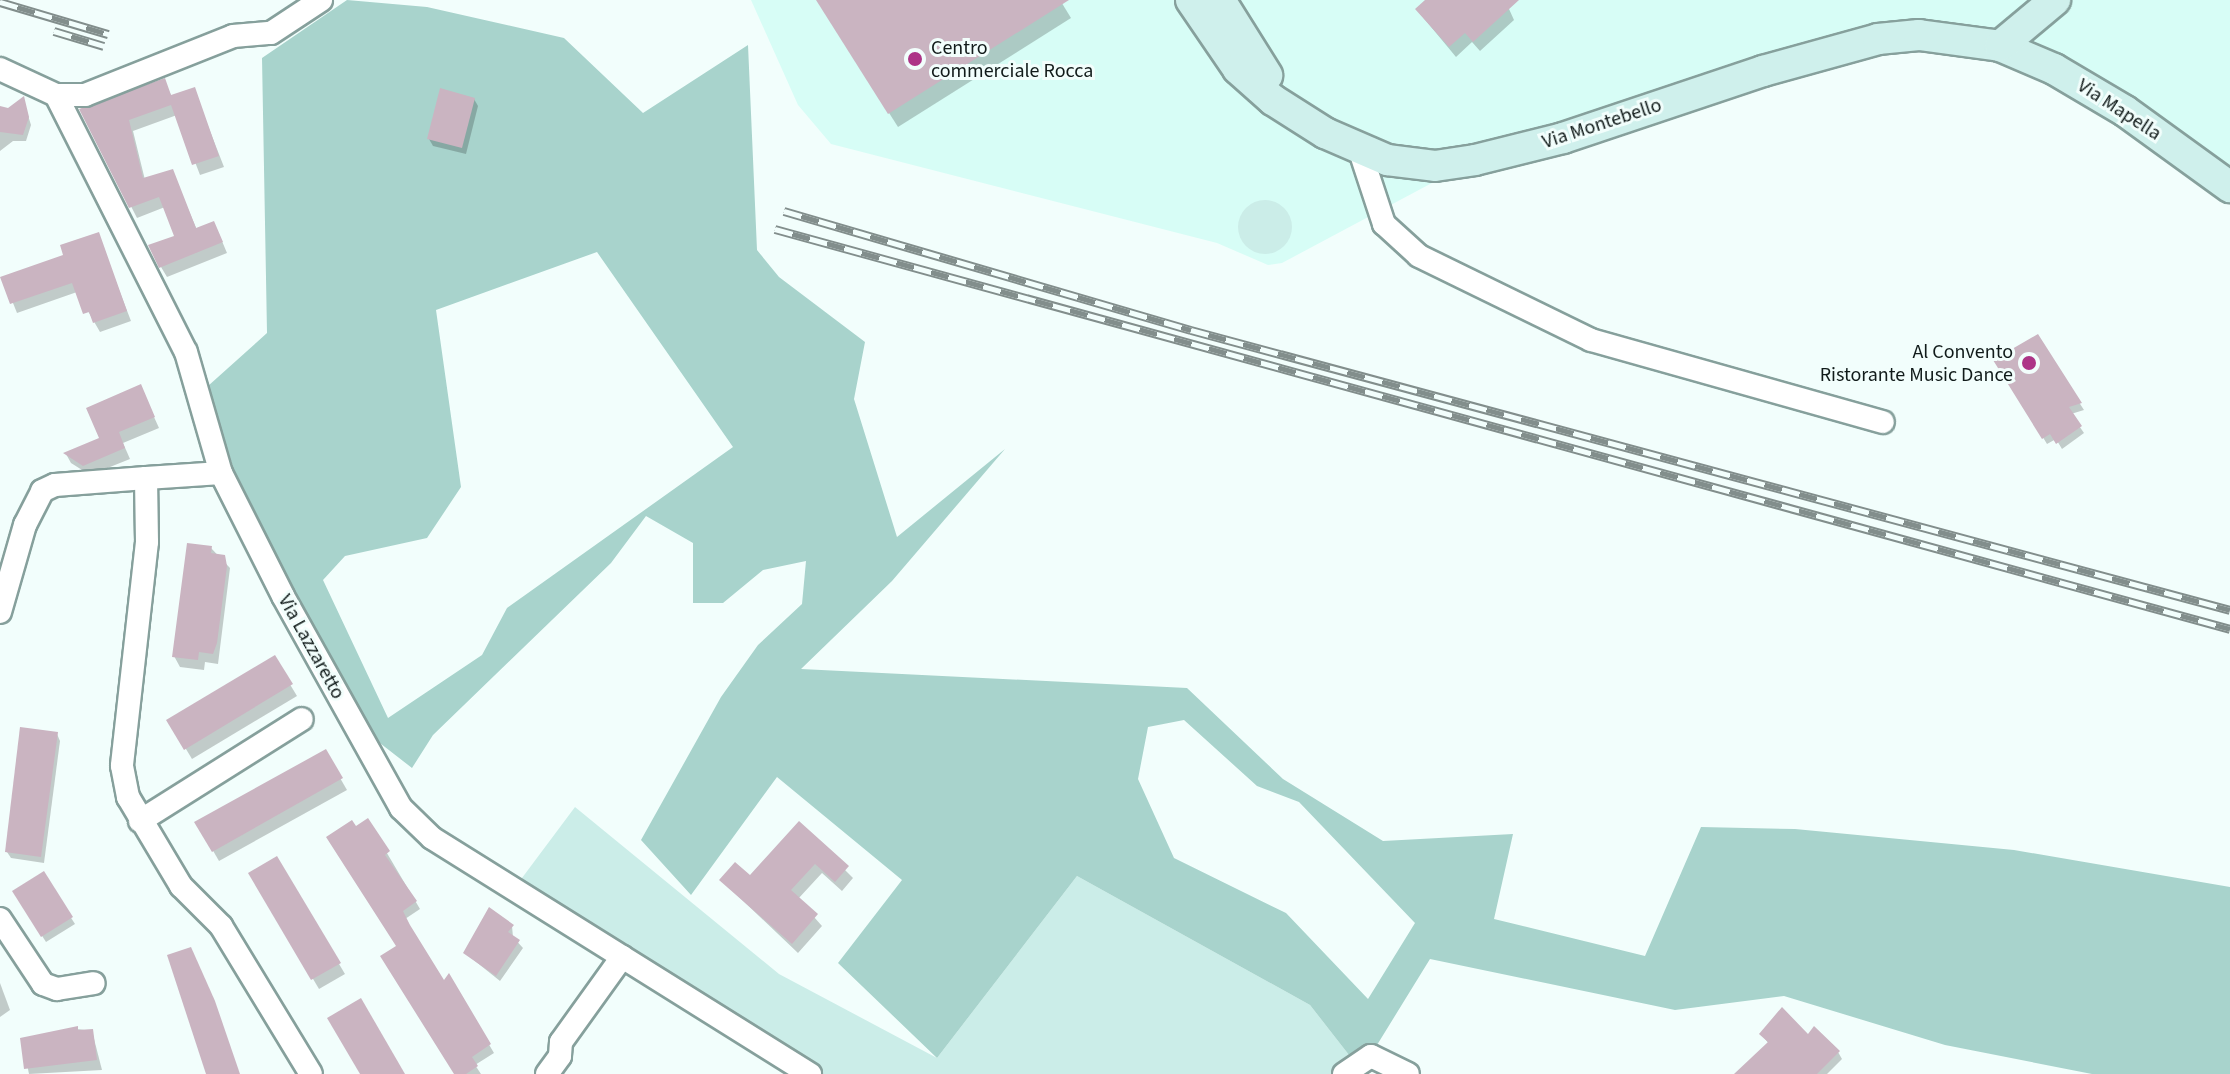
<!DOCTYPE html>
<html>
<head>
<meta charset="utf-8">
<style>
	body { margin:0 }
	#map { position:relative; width:2230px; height:1074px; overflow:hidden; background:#f2fefc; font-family:"Source Sans 3",sans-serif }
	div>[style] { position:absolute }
	.built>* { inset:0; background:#d7fdf6 }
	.green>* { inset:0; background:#cbede8 }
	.round { border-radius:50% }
	.forest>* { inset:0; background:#a8d3cc }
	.shadow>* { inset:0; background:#0003 }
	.building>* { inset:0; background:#cab4c1 }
	.roads { filter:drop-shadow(2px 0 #86a09c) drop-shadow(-2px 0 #86a09c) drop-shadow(0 2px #86a09c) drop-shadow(0 -2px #86a09c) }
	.street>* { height:22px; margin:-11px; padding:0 11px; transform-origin:11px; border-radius:11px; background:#fff }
	.secondary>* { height:30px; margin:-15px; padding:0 15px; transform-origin:15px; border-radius:15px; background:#cff0ec }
	.rail>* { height:9px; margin-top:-4.5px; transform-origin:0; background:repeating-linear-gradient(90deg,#f2fefc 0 18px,#828e8c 0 36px); box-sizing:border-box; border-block:2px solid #828e8c }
	.dots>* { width:22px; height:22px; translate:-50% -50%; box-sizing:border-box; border:4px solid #f2fefc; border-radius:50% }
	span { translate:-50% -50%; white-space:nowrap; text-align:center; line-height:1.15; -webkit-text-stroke:6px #f2fefc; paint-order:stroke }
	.poi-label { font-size:20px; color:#111b1a }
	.left { translate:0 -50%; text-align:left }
	.right { translate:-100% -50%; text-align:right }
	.street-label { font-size:20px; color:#111b1a }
</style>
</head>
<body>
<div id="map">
	<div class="built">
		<i style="clip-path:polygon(751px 0,2230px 0,2230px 187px,2054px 69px,1919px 35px,1475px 160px,1282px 263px,1268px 265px,1217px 243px,831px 144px,798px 105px)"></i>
	</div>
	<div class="green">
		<i class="round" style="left:1238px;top:200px;width:54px;height:54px"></i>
		<i style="clip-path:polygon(575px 807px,779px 974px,937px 1058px,1077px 876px,1310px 1005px,1349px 1055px,1331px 1074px,810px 1074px,519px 882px)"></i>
	</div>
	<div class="forest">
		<i style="clip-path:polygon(evenodd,347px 0,427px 7px,564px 38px,643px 113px,748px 45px,757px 250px,779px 277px,865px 342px,854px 399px,897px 537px,1005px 449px,892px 581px,801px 669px,1187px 688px,1283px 779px,1383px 841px,1513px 834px,1494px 919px,1645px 956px,1701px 827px,1795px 829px,2014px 850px,2230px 887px,2230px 1074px,2092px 1074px,1945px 1045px,1784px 996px,1675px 1010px,1430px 959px,1377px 1045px,1349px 1055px,1310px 1005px,1077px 876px,937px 1058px,838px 963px,902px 880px,777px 777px,691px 895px,641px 840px,721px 697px,758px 645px,802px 604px,806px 561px,763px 570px,723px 603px,693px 603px,693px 543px,646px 516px,611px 563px,433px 735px,412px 768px,367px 733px,237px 480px,208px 386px,267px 333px,262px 58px,347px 0,597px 252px,733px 447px,507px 608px,482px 655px,388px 718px,323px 580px,345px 556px,427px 538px,461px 487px,436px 310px,597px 252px,347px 0,1184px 720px,1257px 786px,1299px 802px,1415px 923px,1368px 999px,1286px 913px,1174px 858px,1138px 779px,1148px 727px,1184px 720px)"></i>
	</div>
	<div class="shadow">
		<i style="clip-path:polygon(817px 0,1060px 0,1071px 18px,898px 127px)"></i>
		<i style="clip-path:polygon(1428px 0,1505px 0,1514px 20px,1480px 51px,1472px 42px,1456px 57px,1417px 10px)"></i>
		<i style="clip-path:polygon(164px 81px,172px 97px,194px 90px,224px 167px,200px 175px,177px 115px,133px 131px,145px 180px,172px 171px,197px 230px,219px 234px,227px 253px,167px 277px,161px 267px,177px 237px,165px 207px,137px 218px,82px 110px)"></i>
		<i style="clip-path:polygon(23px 99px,31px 125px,26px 141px,13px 141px,0 151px,0 107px,9px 110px)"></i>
		<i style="clip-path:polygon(474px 99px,478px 106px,466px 154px,433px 146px,429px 139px)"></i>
		<i style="clip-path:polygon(98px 235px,131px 321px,100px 332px,77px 292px,17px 313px,3px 278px,66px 256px)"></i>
		<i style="clip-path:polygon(2037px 337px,2084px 410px,2071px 414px,2084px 433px,2062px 449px,2056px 439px,2047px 444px,1996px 360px)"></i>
		<i style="clip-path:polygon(140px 386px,159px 428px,123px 443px,130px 459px,90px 475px,71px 463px,66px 454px,101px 439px)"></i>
		<i style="clip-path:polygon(211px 548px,230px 568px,218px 664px,205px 662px,204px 670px,180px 667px,174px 656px)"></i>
		<i style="clip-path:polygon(274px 658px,297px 696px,192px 759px,169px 721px)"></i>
		<i style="clip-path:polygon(57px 734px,60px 741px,44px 863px,11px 858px,7px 852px)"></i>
		<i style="clip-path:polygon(325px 752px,347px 790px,219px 861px,197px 823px)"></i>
		<i style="clip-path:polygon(368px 821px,420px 909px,405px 919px,444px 984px,449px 977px,494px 1053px,475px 1065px,481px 1074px,456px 1074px,398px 947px,355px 829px)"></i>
		<i style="clip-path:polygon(799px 824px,853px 878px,842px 891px,822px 873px,798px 899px,822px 926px,798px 953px,721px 880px,750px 878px)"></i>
		<i style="clip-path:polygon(276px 858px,345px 974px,319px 989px,251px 874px)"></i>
		<i style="clip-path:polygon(43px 874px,75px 924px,46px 942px,14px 892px)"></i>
		<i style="clip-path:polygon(512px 926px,513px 937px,523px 948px,500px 981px,465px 953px)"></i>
		<i style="clip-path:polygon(0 983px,10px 1010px,0 1017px)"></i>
		<i style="clip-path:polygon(77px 1029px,92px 1031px,102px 1070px,29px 1074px,22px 1040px)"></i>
		<i style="clip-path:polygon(1761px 1034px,1838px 1052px,1842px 1059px,1827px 1074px,1737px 1074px,1769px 1044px)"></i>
	</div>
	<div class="building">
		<i style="clip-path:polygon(816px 0,1069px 0,888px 114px)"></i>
		<i style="clip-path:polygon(1425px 0,1519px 0,1473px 42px,1465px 33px,1449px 47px,1415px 9px)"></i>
		<i style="clip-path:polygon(165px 78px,171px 95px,195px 87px,219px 156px,192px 165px,171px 105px,129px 120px,143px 178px,173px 169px,196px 228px,214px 221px,223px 242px,159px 268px,148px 245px,174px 236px,159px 197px,129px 208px,79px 109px)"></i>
		<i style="clip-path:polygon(440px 88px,475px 98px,462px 148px,427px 139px)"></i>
		<i style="clip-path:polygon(24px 96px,29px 117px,23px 135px,0 132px,0 106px,8px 108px)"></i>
		<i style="clip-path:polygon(99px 232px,127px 311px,93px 323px,89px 312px,83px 314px,72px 283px,10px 304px,0 277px,63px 255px,60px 245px)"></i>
		<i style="clip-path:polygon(2038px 334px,2082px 403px,2069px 407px,2082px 426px,2056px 444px,2050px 434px,2042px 439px,1993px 360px)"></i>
		<i style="clip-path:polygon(141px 384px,155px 417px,119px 432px,125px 448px,83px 466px,63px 453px,99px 438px,86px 408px)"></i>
		<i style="clip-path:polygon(187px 543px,212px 546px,211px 553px,225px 555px,227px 566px,217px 643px,213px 654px,199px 652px,198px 660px,172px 657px)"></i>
		<i style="clip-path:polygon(275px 655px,293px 684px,184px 750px,166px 720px)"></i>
		<i style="clip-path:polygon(20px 727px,58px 732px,41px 857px,5px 852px)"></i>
		<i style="clip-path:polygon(326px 749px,343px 778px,212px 852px,194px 822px)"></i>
		<i style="clip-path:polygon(368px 818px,390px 851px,385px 855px,417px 901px,403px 911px,410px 925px,444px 980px,449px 973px,491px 1044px,472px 1057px,478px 1066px,466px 1074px,454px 1074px,380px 956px,396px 946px,326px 837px,352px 820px,356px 826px)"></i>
		<i style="clip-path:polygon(799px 821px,849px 866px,835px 882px,815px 864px,791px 890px,818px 914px,792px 944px,719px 880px,735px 862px,750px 875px)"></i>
		<i style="clip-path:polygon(277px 856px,341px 963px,311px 980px,248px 873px)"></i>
		<i style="clip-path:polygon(44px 871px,73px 917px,41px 937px,12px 891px)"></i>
		<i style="clip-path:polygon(489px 907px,514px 925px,508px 932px,520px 940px,496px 976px,463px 953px)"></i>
		<i style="clip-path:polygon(191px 947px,215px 1001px,240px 1074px,206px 1074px,167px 955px)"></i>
		<i style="clip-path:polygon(361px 998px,405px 1074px,360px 1074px,327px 1018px)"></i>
		<i style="clip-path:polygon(1782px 1007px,1808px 1034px,1814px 1026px,1840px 1051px,1817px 1074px,1734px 1074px,1768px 1042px,1759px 1034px)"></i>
		<i style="clip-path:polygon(78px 1026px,78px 1030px,93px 1029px,97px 1060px,24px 1069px,20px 1038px)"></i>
	</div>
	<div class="roads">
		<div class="street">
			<i style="left:0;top:69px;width:62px;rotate:24.9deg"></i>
			<i style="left:56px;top:95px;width:288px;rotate:63.2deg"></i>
			<i style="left:186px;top:352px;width:126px;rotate:73.9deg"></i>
			<i style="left:221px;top:473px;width:138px;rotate:63.2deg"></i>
			<i style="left:283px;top:596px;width:243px;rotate:60.9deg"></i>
			<i style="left:401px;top:808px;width:43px;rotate:44.1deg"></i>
			<i style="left:432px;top:838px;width:446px;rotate:32deg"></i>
			<i style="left:56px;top:95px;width:29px"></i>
			<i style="left:85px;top:95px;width:159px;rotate:-21.7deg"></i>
			<i style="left:233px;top:36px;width:38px;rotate:-5deg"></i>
			<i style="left:271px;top:33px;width:60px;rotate:-33.4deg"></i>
			<i style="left:1360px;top:151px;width:77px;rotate:71.8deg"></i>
			<i style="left:1384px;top:224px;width:47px;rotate:42.4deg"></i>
			<i style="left:1419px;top:256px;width:191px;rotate:26deg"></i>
			<i style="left:1591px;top:340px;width:303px;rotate:15.7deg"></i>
			<i style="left:146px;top:478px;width:75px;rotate:-3.8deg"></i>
			<i style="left:0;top:612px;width:91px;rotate:-74deg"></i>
			<i style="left:25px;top:525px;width:38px;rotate:-63deg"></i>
			<i style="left:42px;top:491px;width:14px;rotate:-25deg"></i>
			<i style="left:55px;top:485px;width:91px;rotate:-4.4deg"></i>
			<i style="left:146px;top:478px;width:64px;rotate:89.1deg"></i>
			<i style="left:147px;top:542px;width:225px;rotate:96.4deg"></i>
			<i style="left:122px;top:766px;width:32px;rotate:79deg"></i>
			<i style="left:128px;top:797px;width:104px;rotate:59.2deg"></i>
			<i style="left:181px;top:886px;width:57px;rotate:45deg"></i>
			<i style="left:221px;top:926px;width:173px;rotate:58.7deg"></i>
			<i style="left:140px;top:821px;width:191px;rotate:-32.2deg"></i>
			<i style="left:0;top:919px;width:78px;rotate:56.5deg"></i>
			<i style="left:43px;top:984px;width:15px;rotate:20deg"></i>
			<i style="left:57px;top:989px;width:37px;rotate:-9deg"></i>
			<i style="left:547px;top:1074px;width:22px;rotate:-54deg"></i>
			<i style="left:560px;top:1056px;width:14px;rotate:-86deg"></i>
			<i style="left:561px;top:1042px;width:105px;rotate:-54.3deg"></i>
			<i style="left:1344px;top:1074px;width:32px;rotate:-34deg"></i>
			<i style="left:1371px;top:1056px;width:41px;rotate:25.9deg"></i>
		</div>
		<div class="secondary">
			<i style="left:1191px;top:0;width:83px;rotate:55.7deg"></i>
			<i style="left:1238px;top:69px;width:47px;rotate:41.5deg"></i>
			<i style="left:1273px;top:100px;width:62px;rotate:32.4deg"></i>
			<i style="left:1325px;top:133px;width:68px;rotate:23.5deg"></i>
			<i style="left:1387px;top:160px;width:48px;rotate:7.1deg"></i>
			<i style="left:1435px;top:166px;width:40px;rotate:-8.5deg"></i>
			<i style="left:1475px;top:160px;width:91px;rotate:-14deg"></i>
			<i style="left:1563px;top:138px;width:211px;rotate:-18.5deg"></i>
			<i style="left:1763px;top:71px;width:119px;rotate:-15.5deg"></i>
			<i style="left:1878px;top:39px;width:41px;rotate:-5.6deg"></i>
			<i style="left:1919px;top:35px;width:82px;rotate:7.7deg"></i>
			<i style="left:2000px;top:46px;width:59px;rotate:23.1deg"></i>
			<i style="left:2054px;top:69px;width:82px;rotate:30.6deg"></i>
			<i style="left:2125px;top:111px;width:130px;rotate:35.9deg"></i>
			<i style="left:1220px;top:0;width:89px;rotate:57.9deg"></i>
			<i style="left:2000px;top:46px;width:72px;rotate:-39.9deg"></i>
		</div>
	</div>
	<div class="rail">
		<i style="left:0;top:2px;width:113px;rotate:16.5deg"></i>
		<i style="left:54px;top:31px;width:52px;rotate:16.7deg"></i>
		<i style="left:784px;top:211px;width:424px;rotate:16.3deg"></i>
		<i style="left:1191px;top:330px;width:1076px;rotate:15.08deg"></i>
		<i style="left:775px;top:229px;width:1509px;rotate:15.37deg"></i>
	</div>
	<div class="dots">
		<i style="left:915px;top:59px;background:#ad3487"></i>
		<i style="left:2029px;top:363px;background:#ad3487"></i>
	</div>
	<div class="poi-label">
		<span class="left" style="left:931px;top:60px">Centro<br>commerciale Rocca</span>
		<span class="right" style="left:2013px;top:364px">Al Convento<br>Ristorante Music Dance</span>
	</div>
	<div class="street-label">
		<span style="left:2119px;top:110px;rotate:33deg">Via Mapella</span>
		<span style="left:1602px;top:124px;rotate:-18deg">Via Montebello</span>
		<span style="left:311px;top:647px;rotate:61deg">Via Lazzaretto</span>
	</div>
</div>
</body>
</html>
